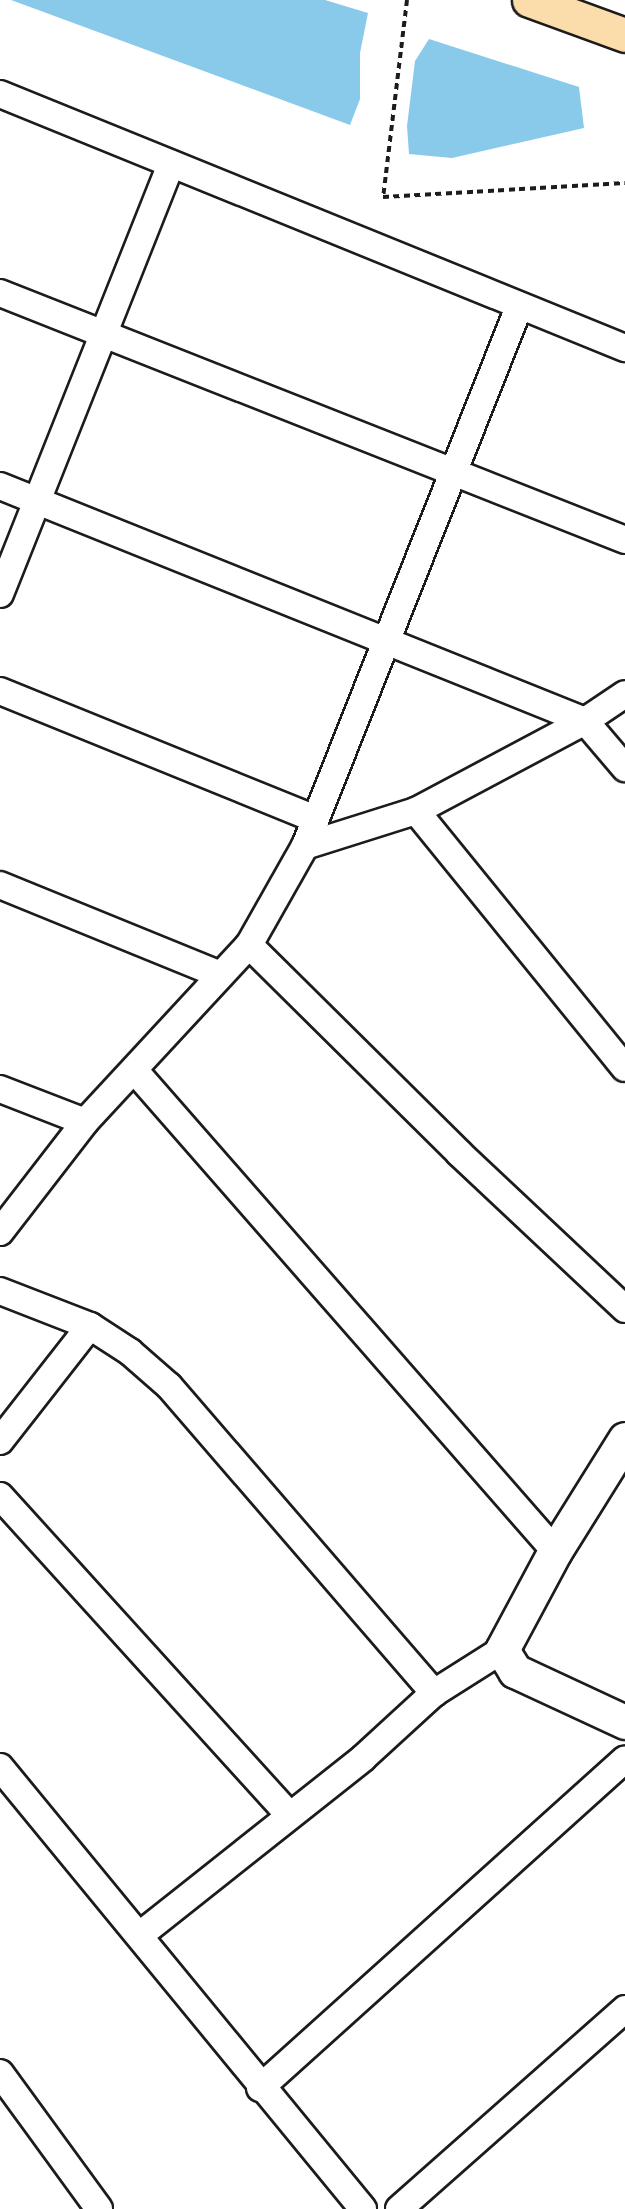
<!DOCTYPE html>
<html>
<head>
<meta charset="utf-8">
<style>
	body { margin:0 }
	#map { position:relative; width:625px; height:2209px; overflow:hidden; background:#fff; font-family:"Indie Flower",sans-serif }
	div>[style] { position:absolute }
	.water>* { inset:0; background:#89caea }
	.path>* { height:4px; margin-top:-2px; transform-origin:0; background:repeating-linear-gradient(90deg,#1c1c1c 0 6px,transparent 0 10.5px) }
	.roads { filter:drop-shadow(2px 0 #1c1c1c) drop-shadow(-2px 0 #1c1c1c) drop-shadow(0 2px #1c1c1c) drop-shadow(0 -2px #1c1c1c) }
	.street>* { height:26px; margin:-13px; padding:0 13px; transform-origin:13px; border-radius:13px; background:#fff }
	.secondary>* { height:33px; margin:-16.5px; padding:0 16.5px; transform-origin:16.5px; border-radius:16.5px; background:#fff }
	.primary>* { height:33px; margin:-16.5px; padding:0 16.5px; transform-origin:16.5px; border-radius:16.5px; background:#fbddab }
	span { translate:-50% -50%; white-space:nowrap; text-align:center; line-height:1.15; -webkit-text-stroke:6px #fff; paint-order:stroke }
</style>
</head>
<body>
<div id="map">
	<div class="water">
		<i style="clip-path:polygon(11px 0,325px 0,368px 13px,360px 53px,360px 99px,350px 125px)"></i>
		<i style="clip-path:polygon(429px 39px,579px 87px,584px 128px,452px 158px,409px 154px,407px 126px,415px 61px)"></i>
	</div>
	<div class="path">
		<i style="left:407px;top:0;width:198px;rotate:96.9deg"></i>
		<i style="left:383px;top:197px;width:242px;rotate:-3.3deg"></i>
	</div>
	<div class="roads">
		<div class="street">
			<i style="left:0;top:94px;width:675px;rotate:22.12deg"></i>
			<i style="left:0;top:293px;width:672px;rotate:21.56deg"></i>
			<i style="left:0;top:486px;width:630px;rotate:21.89deg"></i>
			<i style="left:585px;top:721px;width:62px;rotate:49.6deg"></i>
			<i style="left:0;top:594px;width:463px;rotate:-68.3deg"></i>
			<i style="left:0;top:691px;width:340px;rotate:22.1deg"></i>
			<i style="left:416px;top:811px;width:331px;rotate:50.9deg"></i>
			<i style="left:305px;top:846px;width:116px;rotate:-17.5deg"></i>
			<i style="left:416px;top:811px;width:191px;rotate:-28deg"></i>
			<i style="left:585px;top:721px;width:48px;rotate:-34deg"></i>
			<i style="left:0;top:885px;width:238px;rotate:22.2deg"></i>
			<i style="left:249px;top:945px;width:296px;rotate:44.7deg"></i>
			<i style="left:459px;top:1153px;width:228px;rotate:43.2deg"></i>
			<i style="left:135px;top:1071px;width:638px;rotate:48.81deg"></i>
			<i style="left:0;top:1089px;width:91px;rotate:21.2deg"></i>
			<i style="left:0;top:1232px;width:139px;rotate:-52.3deg"></i>
			<i style="left:85px;top:1122px;width:241px;rotate:-47.2deg"></i>
			<i style="left:249px;top:945px;width:114px;rotate:-60.5deg"></i>
			<i style="left:305px;top:846px;width:580px;rotate:-68.35deg"></i>
			<i style="left:0;top:1291px;width:97px;rotate:21.3deg"></i>
			<i style="left:90px;top:1326px;width:48px;rotate:33deg"></i>
			<i style="left:130px;top:1352px;width:52px;rotate:41.1deg"></i>
			<i style="left:169px;top:1386px;width:406px;rotate:49.2deg"></i>
			<i style="left:0;top:1441px;width:146px;rotate:-52deg"></i>
			<i style="left:0;top:1496px;width:430px;rotate:47.8deg"></i>
			<i style="left:0;top:1767px;width:572px;rotate:50.6deg"></i>
			<i style="left:140px;top:1935px;width:285px;rotate:-38.4deg"></i>
			<i style="left:363px;top:1758px;width:96px;rotate:-42.5deg"></i>
			<i style="left:434px;top:1693px;width:80px;rotate:-32.3deg"></i>
			<i style="left:0;top:2073px;width:168px;rotate:53.9deg"></i>
			<i style="left:260px;top:2088px;width:491px;rotate:-42deg"></i>
			<i style="left:399px;top:2209px;width:302px;rotate:-41.5deg"></i>
		</div>
		<div class="secondary">
			<i style="left:625px;top:1439px;width:132px;rotate:122deg"></i>
			<i style="left:555px;top:1551px;width:112px;rotate:118.2deg"></i>
			<i style="left:502px;top:1650px;width:25px;rotate:58deg"></i>
			<i style="left:515px;top:1671px;width:121px;rotate:24.9deg"></i>
		</div>
		<div class="primary">
			<i style="left:529px;top:0;width:102px;rotate:20deg"></i>
		</div>
	</div>
</div>
</body>
</html>
